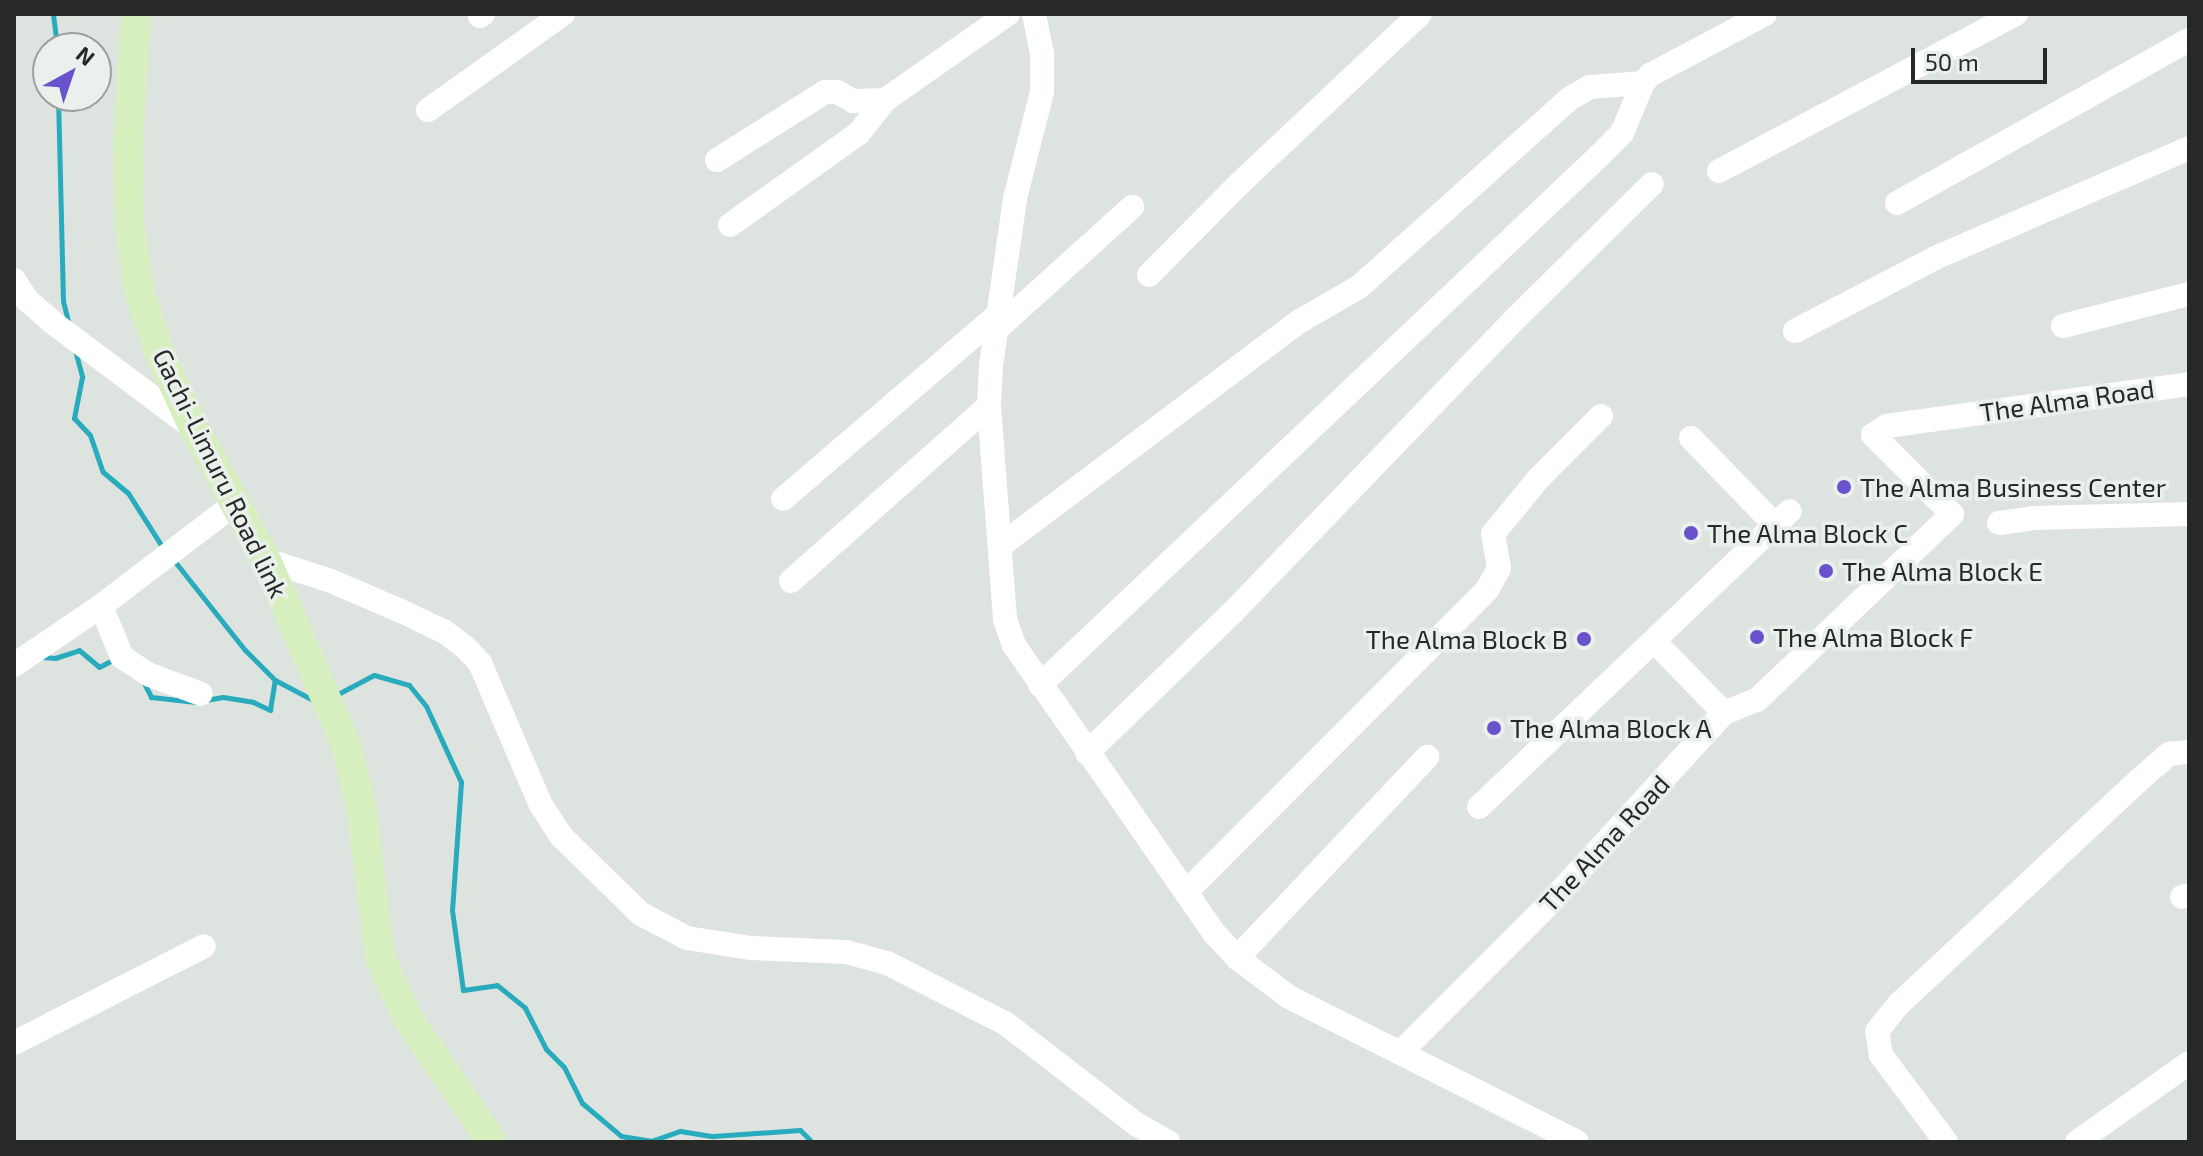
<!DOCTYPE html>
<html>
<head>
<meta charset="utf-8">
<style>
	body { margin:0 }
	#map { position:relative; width:2203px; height:1156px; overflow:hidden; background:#dde3df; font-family:"Exo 2",sans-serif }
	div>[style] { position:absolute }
	.stream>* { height:5px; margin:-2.5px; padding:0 2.5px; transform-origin:2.5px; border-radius:2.5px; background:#28abbd }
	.minor>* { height:24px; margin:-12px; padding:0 12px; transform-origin:12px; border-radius:12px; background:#fff }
	.major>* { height:30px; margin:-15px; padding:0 15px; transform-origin:15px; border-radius:15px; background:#d7eebf }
	.dots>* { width:22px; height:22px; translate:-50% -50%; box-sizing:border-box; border:4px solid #eaf1ec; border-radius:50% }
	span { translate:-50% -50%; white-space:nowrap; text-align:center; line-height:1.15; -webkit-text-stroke:7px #eaf1ec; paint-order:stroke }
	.street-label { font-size:26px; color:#272927 }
	.poi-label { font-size:26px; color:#272927 }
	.left { translate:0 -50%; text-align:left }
	.right { translate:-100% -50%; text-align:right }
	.frame { position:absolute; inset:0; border:16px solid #272927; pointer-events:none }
	.north { position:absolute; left:32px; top:32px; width:80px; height:80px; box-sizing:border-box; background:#eaf1ec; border:2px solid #9ca19d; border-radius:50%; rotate:40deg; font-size:22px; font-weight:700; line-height:32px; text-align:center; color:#272927 }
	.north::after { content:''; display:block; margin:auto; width:28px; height:36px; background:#6952cb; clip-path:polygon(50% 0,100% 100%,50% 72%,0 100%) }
	.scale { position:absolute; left:1911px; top:48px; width:136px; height:36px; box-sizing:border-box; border:4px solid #272927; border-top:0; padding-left:10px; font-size:24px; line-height:28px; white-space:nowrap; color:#272927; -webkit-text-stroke:6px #eaf1ec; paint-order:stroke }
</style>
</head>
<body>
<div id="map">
	<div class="stream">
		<i style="left:53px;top:14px;width:34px;rotate:83deg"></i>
		<i style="left:58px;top:96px;width:205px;rotate:88.6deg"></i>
		<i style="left:63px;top:301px;width:25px;rotate:76deg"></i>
		<i style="left:75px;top:350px;width:28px;rotate:75deg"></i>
		<i style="left:82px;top:377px;width:42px;rotate:101deg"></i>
		<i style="left:74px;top:418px;width:23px;rotate:47deg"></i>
		<i style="left:90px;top:435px;width:39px;rotate:71deg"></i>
		<i style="left:103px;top:472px;width:33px;rotate:40deg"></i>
		<i style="left:128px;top:493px;width:65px;rotate:57.5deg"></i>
		<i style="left:172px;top:558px;width:117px;rotate:51.6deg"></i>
		<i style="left:245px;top:650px;width:42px;rotate:45deg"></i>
		<i style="left:43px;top:657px;width:12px;rotate:5deg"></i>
		<i style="left:55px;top:658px;width:25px;rotate:-18deg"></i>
		<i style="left:79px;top:650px;width:26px;rotate:40deg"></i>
		<i style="left:99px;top:667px;width:18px;rotate:-27deg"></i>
		<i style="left:144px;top:683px;width:16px;rotate:63deg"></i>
		<i style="left:151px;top:697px;width:45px;rotate:6.3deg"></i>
		<i style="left:334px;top:696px;width:45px;rotate:-27.7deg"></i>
		<i style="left:374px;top:675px;width:36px;rotate:16deg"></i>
		<i style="left:409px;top:685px;width:27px;rotate:51deg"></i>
		<i style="left:426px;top:706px;width:84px;rotate:65.3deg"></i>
		<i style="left:461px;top:782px;width:128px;rotate:94deg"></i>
		<i style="left:452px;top:910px;width:81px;rotate:82.2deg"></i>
		<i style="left:463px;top:990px;width:34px;rotate:-8deg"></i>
		<i style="left:497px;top:985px;width:36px;rotate:39deg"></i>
		<i style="left:525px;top:1008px;width:46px;rotate:62.9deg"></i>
		<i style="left:546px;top:1049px;width:25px;rotate:45deg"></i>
		<i style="left:564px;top:1067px;width:40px;rotate:63.4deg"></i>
		<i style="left:582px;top:1103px;width:51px;rotate:40.2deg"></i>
		<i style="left:621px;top:1136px;width:30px;rotate:9deg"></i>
		<i style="left:651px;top:1141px;width:31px;rotate:-19deg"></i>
		<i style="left:680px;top:1131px;width:33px;rotate:9deg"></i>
		<i style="left:713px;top:1136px;width:87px;rotate:-3.9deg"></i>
		<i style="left:800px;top:1130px;width:17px;rotate:45deg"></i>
		<i style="left:206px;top:700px;width:17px;rotate:-10deg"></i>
		<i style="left:223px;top:697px;width:30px;rotate:9deg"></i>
		<i style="left:253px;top:702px;width:19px;rotate:25deg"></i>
		<i style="left:270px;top:710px;width:30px;rotate:-81deg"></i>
		<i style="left:275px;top:680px;width:45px;rotate:27.7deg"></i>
	</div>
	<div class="minor">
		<i style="left:1034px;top:14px;width:41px;rotate:78.7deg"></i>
		<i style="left:1042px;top:54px;width:38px;rotate:90deg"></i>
		<i style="left:1042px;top:92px;width:110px;rotate:104.2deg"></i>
		<i style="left:1015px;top:199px;width:168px;rotate:98.2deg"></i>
		<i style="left:991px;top:365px;width:41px;rotate:92.8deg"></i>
		<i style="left:989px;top:406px;width:214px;rotate:85.7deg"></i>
		<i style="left:1005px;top:619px;width:28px;rotate:71deg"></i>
		<i style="left:1014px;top:645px;width:352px;rotate:55.2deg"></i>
		<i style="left:1215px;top:934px;width:33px;rotate:47deg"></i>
		<i style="left:1237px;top:958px;width:65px;rotate:36.9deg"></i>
		<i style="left:1289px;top:997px;width:322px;rotate:26.7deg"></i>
		<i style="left:480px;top:16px;width:4px;rotate:-34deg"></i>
		<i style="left:428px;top:110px;width:166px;rotate:-35.4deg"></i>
		<i style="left:717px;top:160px;width:128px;rotate:-32.2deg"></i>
		<i style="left:825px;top:92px;width:12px"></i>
		<i style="left:837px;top:92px;width:18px;rotate:29deg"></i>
		<i style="left:853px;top:101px;width:32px;rotate:-2deg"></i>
		<i style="left:885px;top:100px;width:150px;rotate:-35deg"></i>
		<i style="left:1719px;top:171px;width:336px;rotate:-27.9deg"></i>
		<i style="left:1897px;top:203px;width:334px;rotate:-29.2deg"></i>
		<i style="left:730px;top:225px;width:158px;rotate:-35.5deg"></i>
		<i style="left:859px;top:133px;width:42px;rotate:-51.8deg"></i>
		<i style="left:1149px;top:275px;width:128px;rotate:-45.3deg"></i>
		<i style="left:1239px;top:184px;width:248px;rotate:-43.2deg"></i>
		<i style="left:14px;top:280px;width:24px;rotate:57deg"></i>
		<i style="left:27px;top:300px;width:33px;rotate:41deg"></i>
		<i style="left:52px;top:322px;width:176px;rotate:36.9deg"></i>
		<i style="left:2063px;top:326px;width:130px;rotate:-14.3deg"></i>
		<i style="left:998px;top:328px;width:181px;rotate:-42.1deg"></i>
		<i style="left:1795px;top:331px;width:158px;rotate:-27.5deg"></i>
		<i style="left:1935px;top:258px;width:277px;rotate:-23.4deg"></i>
		<i style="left:1691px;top:438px;width:121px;rotate:46deg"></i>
		<i style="left:783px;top:499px;width:286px;rotate:-40.6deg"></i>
		<i style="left:1999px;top:523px;width:34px;rotate:-8deg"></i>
		<i style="left:2033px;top:518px;width:156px;rotate:-1.5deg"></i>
		<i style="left:1000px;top:546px;width:375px;rotate:-36.9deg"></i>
		<i style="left:1300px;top:321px;width:68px;rotate:-30deg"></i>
		<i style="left:1359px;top:287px;width:282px;rotate:-41.8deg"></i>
		<i style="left:1569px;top:99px;width:24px;rotate:-30deg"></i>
		<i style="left:1590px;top:87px;width:53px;rotate:-4.3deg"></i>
		<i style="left:266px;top:560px;width:68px;rotate:17.9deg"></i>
		<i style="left:331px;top:581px;width:76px;rotate:23.2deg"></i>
		<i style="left:401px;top:611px;width:49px;rotate:25.5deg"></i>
		<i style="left:445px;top:632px;width:25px;rotate:37deg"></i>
		<i style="left:465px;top:647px;width:22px;rotate:47deg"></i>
		<i style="left:480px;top:663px;width:155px;rotate:66.8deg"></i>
		<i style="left:541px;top:805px;width:38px;rotate:57deg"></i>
		<i style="left:562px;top:837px;width:110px;rotate:44.3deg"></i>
		<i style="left:641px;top:914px;width:52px;rotate:27.6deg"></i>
		<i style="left:687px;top:938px;width:65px;rotate:8.9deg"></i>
		<i style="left:751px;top:948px;width:95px;rotate:2.4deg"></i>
		<i style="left:846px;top:952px;width:42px;rotate:15deg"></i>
		<i style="left:887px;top:963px;width:132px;rotate:27deg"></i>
		<i style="left:1005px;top:1023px;width:165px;rotate:37.6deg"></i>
		<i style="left:1136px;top:1124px;width:37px;rotate:29deg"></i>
		<i style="left:791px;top:581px;width:264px;rotate:-41.5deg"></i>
		<i style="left:101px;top:606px;width:55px;rotate:67.6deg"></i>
		<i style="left:122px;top:657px;width:33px;rotate:33deg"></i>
		<i style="left:150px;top:675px;width:54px;rotate:20.4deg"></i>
		<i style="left:1655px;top:642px;width:99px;rotate:45.8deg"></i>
		<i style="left:14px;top:665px;width:105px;rotate:-34.1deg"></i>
		<i style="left:101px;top:606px;width:166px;rotate:-37.4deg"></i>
		<i style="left:1040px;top:685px;width:771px;rotate:-43.42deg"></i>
		<i style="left:1600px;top:155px;width:31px;rotate:-45deg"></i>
		<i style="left:1622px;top:133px;width:54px;rotate:-67.2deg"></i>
		<i style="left:1643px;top:83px;width:11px;rotate:-49deg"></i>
		<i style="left:1650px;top:75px;width:130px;rotate:-27.9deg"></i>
		<i style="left:1087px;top:753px;width:203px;rotate:-44deg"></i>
		<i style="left:1233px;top:612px;width:407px;rotate:-46.1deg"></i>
		<i style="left:1515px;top:319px;width:192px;rotate:-44.6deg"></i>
		<i style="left:1479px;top:807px;width:429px;rotate:-43.6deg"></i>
		<i style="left:1186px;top:892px;width:426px;rotate:-45.1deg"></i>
		<i style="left:1487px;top:590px;width:25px;rotate:-61deg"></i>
		<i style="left:1499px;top:568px;width:35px;rotate:-100deg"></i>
		<i style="left:1493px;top:534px;width:71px;rotate:-50.7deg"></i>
		<i style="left:1538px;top:479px;width:89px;rotate:-45deg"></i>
		<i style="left:2182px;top:897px;width:7px;rotate:-16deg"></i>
		<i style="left:1237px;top:958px;width:277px;rotate:-46.6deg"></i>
		<i style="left:14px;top:1043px;width:213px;rotate:-27deg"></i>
		<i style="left:1401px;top:1052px;width:206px;rotate:-45deg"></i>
		<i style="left:1547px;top:906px;width:262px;rotate:-47.5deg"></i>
		<i style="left:1724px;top:713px;width:35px;rotate:-22deg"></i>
		<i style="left:1757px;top:700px;width:269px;rotate:-43.6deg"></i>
		<i style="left:1952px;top:514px;width:112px;rotate:-135deg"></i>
		<i style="left:1873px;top:435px;width:17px;rotate:-33deg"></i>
		<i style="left:1887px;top:426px;width:305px;rotate:-7.9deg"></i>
		<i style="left:1946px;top:1142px;width:109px;rotate:-126.8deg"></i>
		<i style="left:1881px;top:1055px;width:24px;rotate:-99deg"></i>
		<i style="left:1877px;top:1031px;width:35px;rotate:-51deg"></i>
		<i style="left:1899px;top:1004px;width:328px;rotate:-43deg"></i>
		<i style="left:2139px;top:780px;width:40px;rotate:-41deg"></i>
		<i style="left:2169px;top:754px;width:20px;rotate:-6deg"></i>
		<i style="left:2077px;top:1142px;width:137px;rotate:-35.2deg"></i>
	</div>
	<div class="major">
		<i style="left:136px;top:14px;width:127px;rotate:93.6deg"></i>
		<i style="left:128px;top:141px;width:80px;rotate:89.3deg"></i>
		<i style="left:129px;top:221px;width:71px;rotate:81.9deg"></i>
		<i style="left:139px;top:291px;width:66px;rotate:71.6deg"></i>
		<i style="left:160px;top:354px;width:81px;rotate:65.3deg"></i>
		<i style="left:194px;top:428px;width:150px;rotate:61.4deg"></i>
		<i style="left:266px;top:560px;width:202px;rotate:66.6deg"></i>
		<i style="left:346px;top:745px;width:63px;rotate:76.2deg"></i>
		<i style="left:361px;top:806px;width:152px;rotate:82.8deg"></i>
		<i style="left:380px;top:957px;width:66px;rotate:65.8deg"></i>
		<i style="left:407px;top:1017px;width:151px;rotate:55.8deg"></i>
	</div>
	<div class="dots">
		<i style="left:1844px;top:487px;background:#6952cb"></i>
		<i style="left:1691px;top:533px;background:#6952cb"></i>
		<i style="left:1826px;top:571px;background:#6952cb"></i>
		<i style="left:1757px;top:637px;background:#6952cb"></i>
		<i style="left:1584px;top:639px;background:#6952cb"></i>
		<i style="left:1494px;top:728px;background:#6952cb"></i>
	</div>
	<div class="street-label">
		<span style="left:2067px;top:400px;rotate:-8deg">The Alma Road</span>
		<span style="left:221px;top:473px;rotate:64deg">Gachi-Limuru Road link</span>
		<span style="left:1604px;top:843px;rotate:-47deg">The Alma Road</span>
	</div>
	<div class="poi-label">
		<span class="left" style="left:1860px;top:487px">The Alma Business Center</span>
		<span class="left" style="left:1707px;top:533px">The Alma Block C</span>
		<span class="left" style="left:1842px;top:571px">The Alma Block E</span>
		<span class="left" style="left:1773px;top:637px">The Alma Block F</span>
		<span class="right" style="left:1568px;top:639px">The Alma Block B</span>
		<span class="left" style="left:1510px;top:728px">The Alma Block A</span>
	</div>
	<div class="frame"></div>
	<div class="north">N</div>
	<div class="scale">50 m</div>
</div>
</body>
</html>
